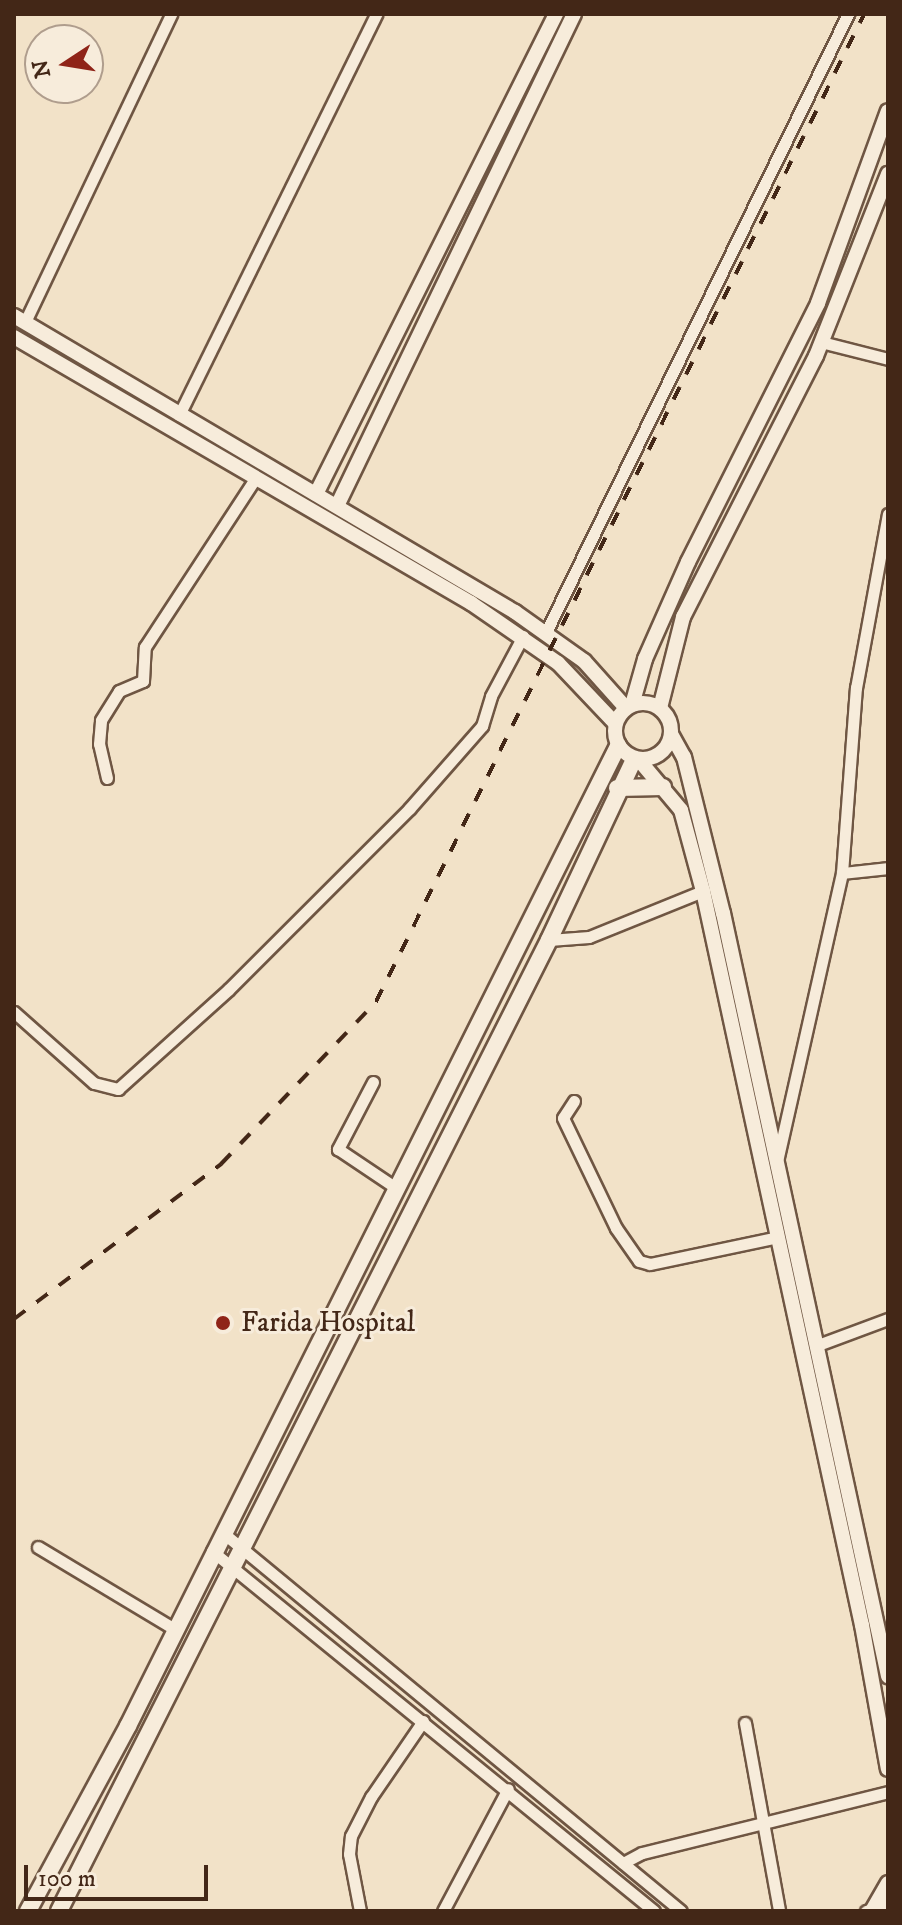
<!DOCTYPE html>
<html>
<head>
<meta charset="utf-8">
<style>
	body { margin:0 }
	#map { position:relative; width:902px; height:1925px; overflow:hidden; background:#f2e2c8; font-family:"IM FELL DW Pica",serif }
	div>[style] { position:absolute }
	.roads { filter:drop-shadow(2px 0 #6f5643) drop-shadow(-2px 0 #6f5643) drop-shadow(0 2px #6f5643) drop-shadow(0 -2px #6f5643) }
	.minor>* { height:11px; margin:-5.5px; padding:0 5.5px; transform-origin:5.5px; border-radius:5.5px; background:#f7ecdb }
	.tertiary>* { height:14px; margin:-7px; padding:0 7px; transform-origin:7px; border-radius:7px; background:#f7ecdb }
	.tertiary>.ring { margin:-7px; padding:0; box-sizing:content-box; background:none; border:14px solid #f7ecdb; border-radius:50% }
	.secondary>* { height:16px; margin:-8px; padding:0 8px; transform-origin:8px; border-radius:8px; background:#f7ecdb }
	.rail>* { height:4px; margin-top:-2px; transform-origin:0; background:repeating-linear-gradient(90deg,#432717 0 14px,transparent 0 28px) }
	.dots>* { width:22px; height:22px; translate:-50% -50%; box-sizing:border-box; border:4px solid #f7ecdb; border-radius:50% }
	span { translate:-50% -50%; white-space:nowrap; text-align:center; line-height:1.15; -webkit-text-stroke:6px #f7ecdb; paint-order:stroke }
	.poi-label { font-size:28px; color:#432717 }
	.left { translate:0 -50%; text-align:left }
	.frame { position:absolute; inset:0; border:16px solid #432717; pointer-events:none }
	.north { position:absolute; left:24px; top:24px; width:80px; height:80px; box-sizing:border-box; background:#f7ecdb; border:2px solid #af9d8d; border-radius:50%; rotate:258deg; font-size:22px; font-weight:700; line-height:32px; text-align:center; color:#432717 }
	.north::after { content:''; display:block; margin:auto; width:28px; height:36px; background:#8f2418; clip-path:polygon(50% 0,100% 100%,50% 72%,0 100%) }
	.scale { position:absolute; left:24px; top:1865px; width:184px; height:36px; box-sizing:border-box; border:4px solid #432717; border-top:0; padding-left:10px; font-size:24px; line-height:28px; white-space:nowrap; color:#432717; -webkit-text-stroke:6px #f7ecdb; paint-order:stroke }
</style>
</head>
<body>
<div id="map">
	<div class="roads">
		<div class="minor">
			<i style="left:25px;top:322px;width:341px;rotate:-64.6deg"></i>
			<i style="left:821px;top:342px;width:69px;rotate:14.2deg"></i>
			<i style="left:179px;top:415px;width:447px;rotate:-63.8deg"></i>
			<i style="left:546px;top:632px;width:688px;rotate:-63.96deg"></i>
			<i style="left:107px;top:778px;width:35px;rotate:-103deg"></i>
			<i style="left:99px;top:744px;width:24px;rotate:-85deg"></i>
			<i style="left:101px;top:720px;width:34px;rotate:-58deg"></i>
			<i style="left:119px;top:691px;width:26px;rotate:-23deg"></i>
			<i style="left:143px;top:681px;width:34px;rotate:-87deg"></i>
			<i style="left:145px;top:647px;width:201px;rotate:-56.8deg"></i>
			<i style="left:842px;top:873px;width:46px;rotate:-6.2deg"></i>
			<i style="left:549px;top:940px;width:40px;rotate:-4.3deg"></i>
			<i style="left:589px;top:937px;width:123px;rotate:-22deg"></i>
			<i style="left:14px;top:1012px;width:107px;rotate:41.6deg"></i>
			<i style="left:94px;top:1083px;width:25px;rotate:14deg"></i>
			<i style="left:118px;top:1089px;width:149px;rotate:-42deg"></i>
			<i style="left:229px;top:989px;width:255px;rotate:-45deg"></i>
			<i style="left:409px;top:809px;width:111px;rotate:-48.7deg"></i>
			<i style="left:482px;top:726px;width:31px;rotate:-73deg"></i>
			<i style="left:491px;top:696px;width:68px;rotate:-61.9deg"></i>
			<i style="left:373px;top:1082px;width:76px;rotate:117.6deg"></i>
			<i style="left:338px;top:1149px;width:70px;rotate:33.9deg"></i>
			<i style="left:574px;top:1101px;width:20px;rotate:123deg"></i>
			<i style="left:563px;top:1118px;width:122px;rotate:64.3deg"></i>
			<i style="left:616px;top:1228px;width:40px;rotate:55.1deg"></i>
			<i style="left:639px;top:1261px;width:11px;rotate:15deg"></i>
			<i style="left:650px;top:1264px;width:131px;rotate:-11.9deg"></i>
			<i style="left:778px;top:1157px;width:291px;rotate:-77.3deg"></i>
			<i style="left:842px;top:873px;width:186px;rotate:-85.7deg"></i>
			<i style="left:856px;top:688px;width:177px;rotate:-79.6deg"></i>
			<i style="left:818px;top:1345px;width:75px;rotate:-20.4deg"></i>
			<i style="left:222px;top:1532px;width:595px;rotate:39.55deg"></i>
			<i style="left:38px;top:1547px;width:157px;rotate:31deg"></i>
			<i style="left:212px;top:1551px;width:570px;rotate:39.16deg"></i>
			<i style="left:745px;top:1723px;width:191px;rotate:79.7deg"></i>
			<i style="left:623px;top:1863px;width:21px;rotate:-28deg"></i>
			<i style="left:642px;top:1853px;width:253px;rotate:-13.9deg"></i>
			<i style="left:360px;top:1911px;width:58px;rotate:-100.9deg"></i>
			<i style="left:349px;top:1854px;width:18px;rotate:-84deg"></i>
			<i style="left:351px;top:1836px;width:44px;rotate:-62.9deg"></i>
			<i style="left:371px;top:1797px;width:92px;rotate:-55.6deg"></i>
			<i style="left:443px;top:1911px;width:138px;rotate:-62deg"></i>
			<i style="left:866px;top:1911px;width:23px;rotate:-18deg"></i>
		</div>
		<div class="tertiary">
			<i style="left:14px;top:316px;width:582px;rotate:30.58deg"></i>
			<i style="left:515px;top:612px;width:85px;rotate:35.4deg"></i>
			<i style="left:584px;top:661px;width:63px;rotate:48.2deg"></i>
			<i style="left:14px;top:337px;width:529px;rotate:30.2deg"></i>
			<i style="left:471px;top:603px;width:106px;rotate:34.6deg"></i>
			<i style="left:558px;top:663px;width:83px;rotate:46.5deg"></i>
			<i style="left:316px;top:494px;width:537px;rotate:-63.43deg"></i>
			<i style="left:337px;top:506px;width:546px;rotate:-64.28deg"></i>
			<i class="ring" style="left:615px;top:703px;width:42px;height:42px"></i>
			<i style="left:632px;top:705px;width:48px;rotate:-74.2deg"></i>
			<i style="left:645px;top:659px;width:106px;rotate:-66.1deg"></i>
			<i style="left:688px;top:562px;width:290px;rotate:-63.3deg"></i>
			<i style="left:818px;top:303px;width:204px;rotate:-70deg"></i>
			<i style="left:660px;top:708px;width:94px;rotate:-75.8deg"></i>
			<i style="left:683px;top:617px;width:293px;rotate:-63deg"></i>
			<i style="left:816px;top:356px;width:196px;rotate:-68.4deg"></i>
			<i style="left:671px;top:734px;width:26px;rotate:61deg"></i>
			<i style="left:684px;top:757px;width:161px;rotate:76deg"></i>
			<i style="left:723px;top:913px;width:781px;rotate:77.8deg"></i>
			<i style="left:639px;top:760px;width:65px;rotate:50deg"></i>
			<i style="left:681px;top:810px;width:84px;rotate:74.8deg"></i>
			<i style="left:703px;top:891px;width:751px;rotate:77.78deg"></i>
			<i style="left:862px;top:1625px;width:146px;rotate:79.8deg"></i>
			<i style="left:873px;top:1909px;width:30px;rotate:-60deg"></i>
		</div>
		<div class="secondary">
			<i style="left:617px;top:788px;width:46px;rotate:-1.2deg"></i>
			<i style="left:28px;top:1911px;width:210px;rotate:-61.6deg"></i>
			<i style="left:128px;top:1726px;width:1096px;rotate:-63.43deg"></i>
			<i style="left:59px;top:1911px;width:1088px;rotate:-63.22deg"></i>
			<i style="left:549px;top:940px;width:200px;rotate:-64.8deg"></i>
		</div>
	</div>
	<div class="rail">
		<i style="left:14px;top:1319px;width:259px;rotate:-36.8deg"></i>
		<i style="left:221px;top:1164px;width:224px;rotate:-46.3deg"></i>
		<i style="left:376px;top:1002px;width:1102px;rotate:-63.71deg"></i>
	</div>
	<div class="dots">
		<i style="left:223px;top:1323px;background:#8f2418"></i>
	</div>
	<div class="poi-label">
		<span class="left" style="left:241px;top:1323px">Farida Hospital</span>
	</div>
	<div class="frame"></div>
	<div class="north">N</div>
	<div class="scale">100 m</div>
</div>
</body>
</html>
